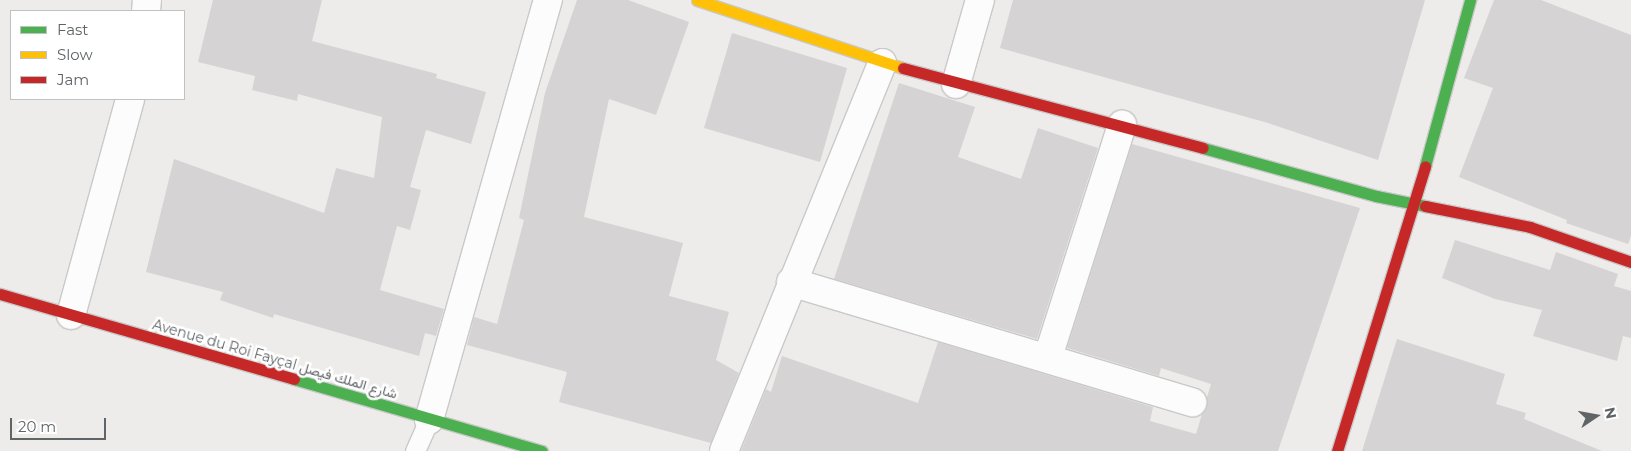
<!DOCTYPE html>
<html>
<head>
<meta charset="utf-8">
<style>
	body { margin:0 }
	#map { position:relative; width:1631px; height:451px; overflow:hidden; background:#eeecea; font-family:Montserrat,Vazirmatn,sans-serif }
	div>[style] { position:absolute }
	.building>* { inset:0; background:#d5d3d3 }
	.roads { filter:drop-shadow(1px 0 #c9c9c9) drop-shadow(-1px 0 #c9c9c9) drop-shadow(0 1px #c9c9c9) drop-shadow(0 -1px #c9c9c9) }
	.lane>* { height:19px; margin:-9.5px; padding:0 9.5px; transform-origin:9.5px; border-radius:9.5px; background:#fcfcfc }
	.street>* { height:28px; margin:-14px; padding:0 14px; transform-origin:14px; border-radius:14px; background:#fcfcfc }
	.fast>* { height:11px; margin:-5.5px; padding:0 5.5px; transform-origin:5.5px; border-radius:5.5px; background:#4caf50 }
	.slow>* { height:11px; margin:-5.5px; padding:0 5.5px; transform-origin:5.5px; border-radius:5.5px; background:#ffc107 }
	.jam>* { height:11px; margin:-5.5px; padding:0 5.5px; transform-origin:5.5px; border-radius:5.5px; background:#c62828 }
	span { translate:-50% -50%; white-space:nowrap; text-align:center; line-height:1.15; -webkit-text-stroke:5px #fff; paint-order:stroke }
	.street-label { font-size:14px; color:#5f6467 }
	.legend { position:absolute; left:10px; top:10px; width:175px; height:90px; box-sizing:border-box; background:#fff; border:1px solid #bfc1c2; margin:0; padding:6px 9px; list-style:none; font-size:15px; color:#5f6467 }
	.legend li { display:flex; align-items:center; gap:10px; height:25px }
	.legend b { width:25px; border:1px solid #bfc1c2 }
	.north { position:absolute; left:1571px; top:391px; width:50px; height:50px; -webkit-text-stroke:4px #fff; paint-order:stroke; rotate:78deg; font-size:14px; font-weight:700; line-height:20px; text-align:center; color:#5f6467 }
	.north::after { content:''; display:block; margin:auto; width:18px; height:22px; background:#5f6467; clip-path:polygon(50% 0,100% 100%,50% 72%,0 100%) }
	.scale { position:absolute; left:10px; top:418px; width:96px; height:22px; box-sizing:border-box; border:2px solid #5f6467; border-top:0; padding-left:6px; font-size:15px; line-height:18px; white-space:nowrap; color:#5f6467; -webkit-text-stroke:4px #fff; paint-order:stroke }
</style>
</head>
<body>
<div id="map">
	<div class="building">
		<i style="clip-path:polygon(213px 0,322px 0,312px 41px,437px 74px,436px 78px,486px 92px,471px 144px,426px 130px,410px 187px,421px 190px,410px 230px,397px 226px,380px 290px,444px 309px,436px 336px,425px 333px,419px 356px,274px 314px,273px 318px,220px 300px,223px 292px,146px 272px,174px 159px,324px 213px,336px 168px,374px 178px,382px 117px,298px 94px,297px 101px,252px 90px,255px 76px,198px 62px)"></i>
		<i style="clip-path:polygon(577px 0,628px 0,689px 22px,656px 115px,609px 99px,584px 217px,683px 243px,669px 296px,729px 312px,716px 360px,739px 373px,711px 443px,559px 402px,567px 372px,467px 345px,474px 317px,497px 324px,524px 220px,519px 218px,545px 93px)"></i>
		<i style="clip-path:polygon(1013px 0,1425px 0,1378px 160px,1268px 123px,1000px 48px)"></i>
		<i style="clip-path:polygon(1494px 0,1541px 0,1631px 35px,1631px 236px,1628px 244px,1566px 223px,1567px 220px,1459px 177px,1493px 88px,1464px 78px)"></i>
		<i style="clip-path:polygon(732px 33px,847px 68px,820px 162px,704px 128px)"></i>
		<i style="clip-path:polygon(899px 83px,975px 107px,958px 157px,1021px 179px,1038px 128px,1098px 148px,1037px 339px,834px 279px)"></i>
		<i style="clip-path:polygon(1132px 144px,1360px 208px,1278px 451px,741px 451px,766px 389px,771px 392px,782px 356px,918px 403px,938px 342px,1153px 407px,1150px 421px,1196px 434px,1211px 384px,1161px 368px,1159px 376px,1067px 348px)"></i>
		<i style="clip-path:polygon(1455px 240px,1550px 270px,1556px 252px,1618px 274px,1614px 286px,1631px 291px,1631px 338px,1623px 336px,1617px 361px,1533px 336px,1542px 310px,1495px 299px,1442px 278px)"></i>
		<i style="clip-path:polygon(1397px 339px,1505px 374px,1496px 404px,1526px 413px,1524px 419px,1602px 451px,1362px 451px)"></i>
	</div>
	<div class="roads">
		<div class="lane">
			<i style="left:415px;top:451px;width:34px;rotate:-66deg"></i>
		</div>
		<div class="street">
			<i style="left:146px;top:11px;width:11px;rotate:-85deg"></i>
			<i style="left:956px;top:84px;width:87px;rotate:-74.1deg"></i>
			<i style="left:791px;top:282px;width:419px;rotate:16.7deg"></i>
			<i style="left:71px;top:315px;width:224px;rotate:-74.7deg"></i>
			<i style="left:1048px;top:357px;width:244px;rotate:-72.3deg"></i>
			<i style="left:429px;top:420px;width:437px;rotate:-74.2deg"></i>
			<i style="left:724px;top:451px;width:419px;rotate:-67.8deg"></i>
		</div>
		<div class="fast">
			<i style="left:1203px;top:148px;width:180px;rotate:15.5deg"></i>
			<i style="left:1376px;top:196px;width:50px;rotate:11.5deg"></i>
			<i style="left:1425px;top:166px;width:172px;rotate:-74.8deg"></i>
			<i style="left:294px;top:379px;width:258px;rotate:16.2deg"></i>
		</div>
		<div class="slow">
			<i style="left:697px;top:0;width:217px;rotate:18.3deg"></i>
		</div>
		<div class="jam">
			<i style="left:903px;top:68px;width:310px;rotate:14.9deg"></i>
			<i style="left:1425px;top:206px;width:107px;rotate:11.3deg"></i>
			<i style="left:1530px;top:227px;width:107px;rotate:19.1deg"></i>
			<i style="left:0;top:294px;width:306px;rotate:16.1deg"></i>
			<i style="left:1337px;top:451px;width:298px;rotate:-72.8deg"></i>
		</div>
	</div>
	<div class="street-label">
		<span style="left:275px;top:359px;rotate:16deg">Avenue du Roi Fayçal شارع الملك فيصل</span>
	</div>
	<ul class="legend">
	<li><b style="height:6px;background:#4caf50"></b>Fast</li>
	<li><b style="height:6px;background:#ffc107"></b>Slow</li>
	<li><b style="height:6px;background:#c62828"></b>Jam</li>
	</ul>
	<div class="north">N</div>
	<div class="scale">20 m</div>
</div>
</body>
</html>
